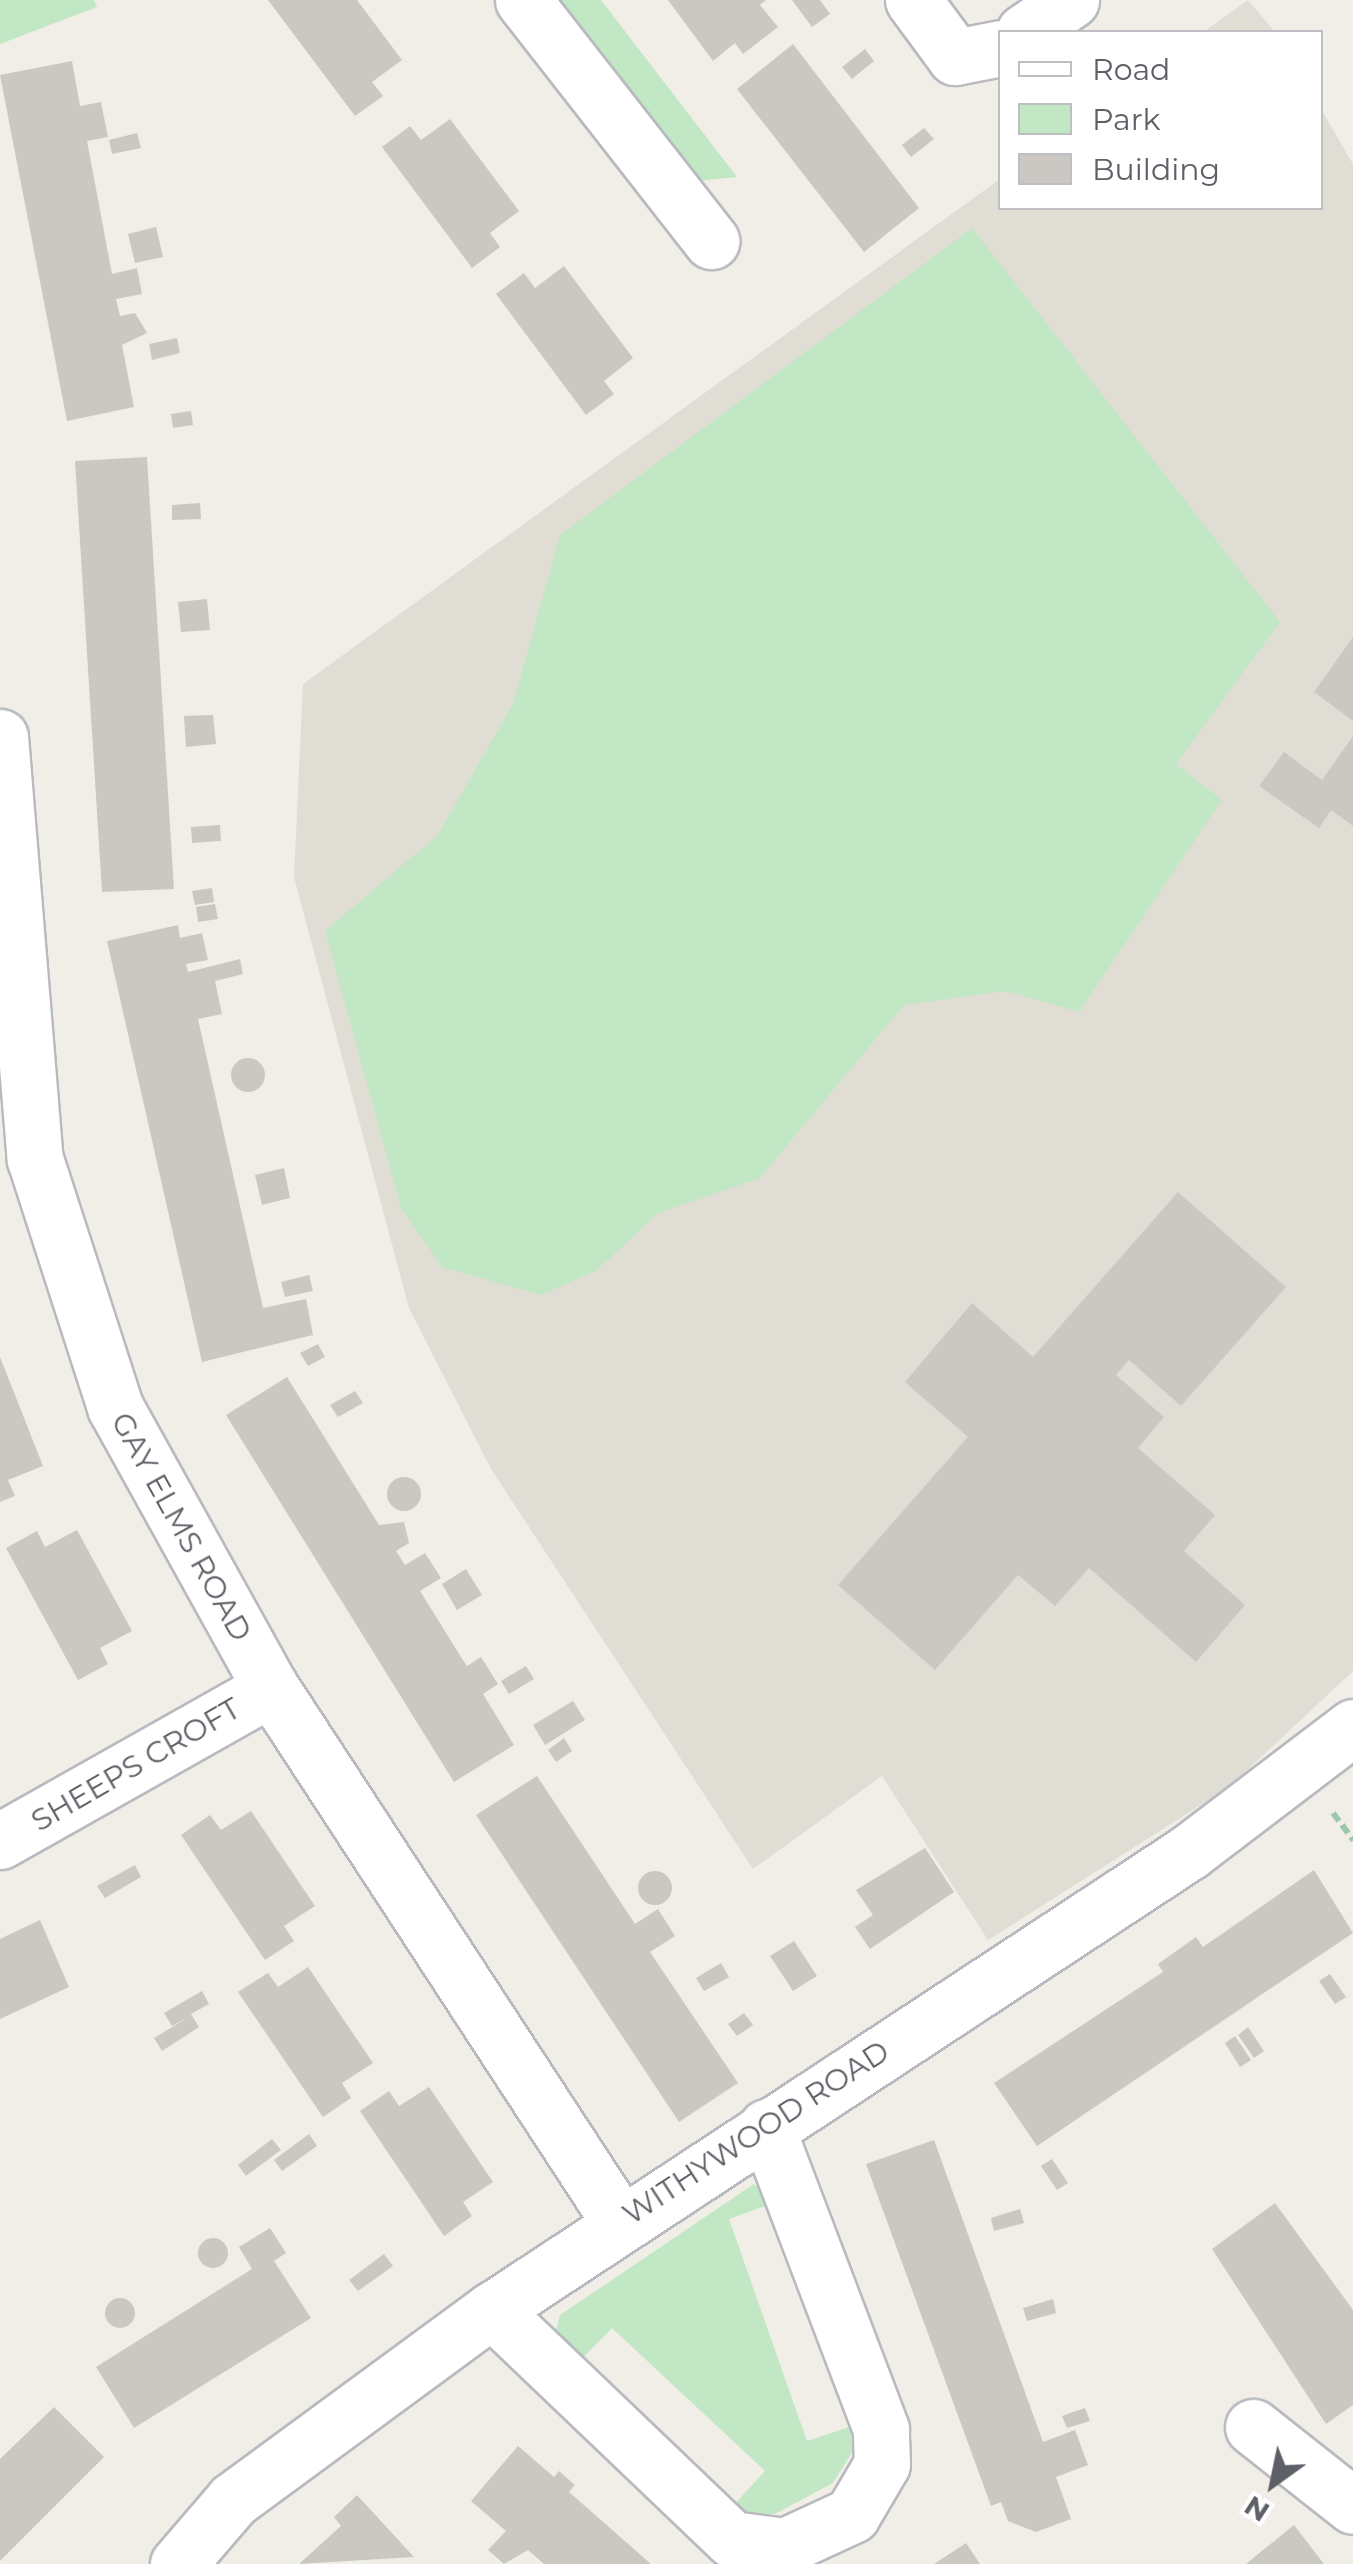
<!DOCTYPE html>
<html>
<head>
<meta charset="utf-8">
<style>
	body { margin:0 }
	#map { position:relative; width:1353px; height:2564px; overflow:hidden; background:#f0eee6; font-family:Montserrat,sans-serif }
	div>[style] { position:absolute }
	.education>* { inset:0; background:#e0ddd4 }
	.green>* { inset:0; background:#c2e7c4 }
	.building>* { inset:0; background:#cbc8c3 }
	.round { border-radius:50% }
	.path>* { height:6px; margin-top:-3px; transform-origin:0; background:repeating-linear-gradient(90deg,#9bc8ab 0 10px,transparent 0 15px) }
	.roads { filter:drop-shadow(2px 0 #b8babf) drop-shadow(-2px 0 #b8babf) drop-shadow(0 2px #b8babf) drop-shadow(0 -2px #b8babf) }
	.minor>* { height:55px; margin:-27.5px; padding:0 27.5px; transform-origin:27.5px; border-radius:27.5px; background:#fff }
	span { translate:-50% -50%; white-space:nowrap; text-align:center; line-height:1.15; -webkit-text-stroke:8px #fff; paint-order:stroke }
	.street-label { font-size:30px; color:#5d6066 }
	.legend { position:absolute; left:998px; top:30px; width:325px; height:180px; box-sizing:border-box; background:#fff; border:2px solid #bebfc2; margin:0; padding:12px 18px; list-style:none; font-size:30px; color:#5d6066 }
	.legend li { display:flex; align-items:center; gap:20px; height:50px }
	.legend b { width:50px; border:2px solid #bebfc2 }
	.north { position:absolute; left:1223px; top:2434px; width:100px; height:100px; -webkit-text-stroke:8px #fff; paint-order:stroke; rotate:213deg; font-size:28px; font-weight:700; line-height:40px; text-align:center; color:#5d6066 }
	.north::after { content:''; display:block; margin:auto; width:35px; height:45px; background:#5d6066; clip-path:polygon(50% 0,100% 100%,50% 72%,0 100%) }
</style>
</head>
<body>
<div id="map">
	<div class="education">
		<i style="clip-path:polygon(1248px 0,1275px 32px,1203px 32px)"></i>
		<i style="clip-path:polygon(1321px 109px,1353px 164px,1353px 1671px,1229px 1787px,988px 1940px,882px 1776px,753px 1869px,491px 1469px,409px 1308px,294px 877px,303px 684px,1000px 179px,1001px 208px,1320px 208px)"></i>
	</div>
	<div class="green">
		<i style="clip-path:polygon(0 0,94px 0,97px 7px,0 44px)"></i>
		<i style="clip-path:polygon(556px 0,601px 0,737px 177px,697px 181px)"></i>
		<i style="clip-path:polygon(972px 228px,1280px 622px,1176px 764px,1222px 800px,1079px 1012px,1006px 991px,904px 1005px,760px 1178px,658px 1213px,596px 1271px,541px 1295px,442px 1267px,401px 1208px,325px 931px,438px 835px,513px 704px,560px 535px)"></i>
		<i style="clip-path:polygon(754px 2184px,774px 2203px,729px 2219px,807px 2441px,852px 2426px,858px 2443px,833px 2483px,775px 2514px,750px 2515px,731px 2508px,765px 2471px,612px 2328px,578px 2363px,555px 2334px,560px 2315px)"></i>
	</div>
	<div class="building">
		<i style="clip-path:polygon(268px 0,357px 0,402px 60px,372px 82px,383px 96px,355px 116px)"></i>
		<i style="clip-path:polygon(668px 0,766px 0,760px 5px,778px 27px,743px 54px,735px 43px,713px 61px)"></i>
		<i style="clip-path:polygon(792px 0,820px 0,830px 14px,812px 27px)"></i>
		<i style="clip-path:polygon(793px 44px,919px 208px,864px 252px,737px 89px)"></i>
		<i style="clip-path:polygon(865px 49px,874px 61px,852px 79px,842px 67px)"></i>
		<i style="clip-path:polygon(72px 61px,80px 106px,101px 102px,108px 137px,87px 141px,112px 274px,137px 268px,142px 294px,116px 299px,120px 316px,135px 313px,147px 333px,122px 345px,134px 407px,67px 421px,0 75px)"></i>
		<i style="clip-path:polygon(450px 119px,519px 211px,490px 233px,500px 247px,472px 268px,382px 147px,410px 126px,421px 140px)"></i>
		<i style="clip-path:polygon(924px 128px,934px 139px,911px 157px,902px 145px)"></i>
		<i style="clip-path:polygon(137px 133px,141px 148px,112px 154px,109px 140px)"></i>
		<i style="clip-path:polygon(156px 227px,163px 257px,135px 263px,128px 234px)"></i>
		<i style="clip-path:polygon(564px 266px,633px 358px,604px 381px,614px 394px,586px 415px,496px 294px,524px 273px,535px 288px)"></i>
		<i style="clip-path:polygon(177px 338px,180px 353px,152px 360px,149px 344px)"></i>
		<i style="clip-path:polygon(191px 411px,193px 425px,173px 428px,171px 414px)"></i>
		<i style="clip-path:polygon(147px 457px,174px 889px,102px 892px,75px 461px)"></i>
		<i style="clip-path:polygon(200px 503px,201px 519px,172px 520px,172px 505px)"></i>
		<i style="clip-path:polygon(207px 599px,210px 630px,181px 632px,178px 602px)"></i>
		<i style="clip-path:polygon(1353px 637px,1353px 721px,1314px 692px)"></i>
		<i style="clip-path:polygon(213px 715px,216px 744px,186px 747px,184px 716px)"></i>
		<i style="clip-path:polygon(1353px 736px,1353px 826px,1331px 810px,1319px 828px,1259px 786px,1284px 752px,1322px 780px)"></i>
		<i style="clip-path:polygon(220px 825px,221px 841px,192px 843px,191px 827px)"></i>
		<i style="clip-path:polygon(212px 888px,214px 902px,195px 905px,192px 891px)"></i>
		<i style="clip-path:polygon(215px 904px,218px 919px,198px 922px,196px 907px)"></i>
		<i style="clip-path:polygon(178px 925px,180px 938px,202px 933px,208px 960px,186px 964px,188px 972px,240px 959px,243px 974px,215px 981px,222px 1014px,198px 1019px,263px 1308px,306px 1299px,313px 1335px,202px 1362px,107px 941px)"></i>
		<i class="round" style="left:231px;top:1058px;width:34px;height:34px"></i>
		<i style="clip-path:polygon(284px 1168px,290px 1198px,262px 1205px,255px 1175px)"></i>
		<i style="clip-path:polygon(1178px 1192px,1286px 1287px,1181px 1406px,1129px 1360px,1116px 1375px,1164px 1417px,1138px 1448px,1215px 1515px,1184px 1551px,1245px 1605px,1196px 1662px,1089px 1568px,1055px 1606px,1018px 1575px,935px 1670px,838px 1585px,968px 1437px,905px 1382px,972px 1303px,1033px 1357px)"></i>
		<i style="clip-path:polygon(309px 1275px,313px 1291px,285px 1297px,281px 1282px)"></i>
		<i style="clip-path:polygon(318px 1344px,325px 1357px,308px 1366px,300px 1353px)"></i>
		<i style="clip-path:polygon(0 1357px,43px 1466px,8px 1480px,15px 1496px,0 1502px)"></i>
		<i style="clip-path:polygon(287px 1377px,379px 1525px,404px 1522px,409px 1543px,396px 1551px,405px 1565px,425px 1553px,441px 1578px,420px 1591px,461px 1657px,467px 1666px,481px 1657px,498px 1684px,483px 1694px,514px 1745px,454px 1782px,226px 1415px)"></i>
		<i style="clip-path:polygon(355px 1391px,363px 1403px,338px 1417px,330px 1405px)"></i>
		<i class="round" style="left:387px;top:1477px;width:34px;height:34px"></i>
		<i style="clip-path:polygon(77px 1530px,132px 1631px,100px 1648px,108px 1664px,78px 1680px,6px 1548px,37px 1531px,45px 1547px)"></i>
		<i style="clip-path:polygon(466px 1569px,482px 1595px,457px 1610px,442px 1584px)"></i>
		<i style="clip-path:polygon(526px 1666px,534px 1679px,509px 1694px,501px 1681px)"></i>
		<i style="clip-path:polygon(573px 1701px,585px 1720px,545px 1745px,533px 1725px)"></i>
		<i style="clip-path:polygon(564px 1738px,572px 1751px,556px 1762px,548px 1750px)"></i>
		<i style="clip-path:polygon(537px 1776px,635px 1924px,658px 1909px,675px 1936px,650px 1952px,738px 2083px,679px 2122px,476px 1815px)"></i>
		<i style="clip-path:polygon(251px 1811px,315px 1906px,284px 1926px,294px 1941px,265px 1960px,181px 1835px,210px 1815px,221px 1830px)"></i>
		<i style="clip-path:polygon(925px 1848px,954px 1892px,870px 1949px,855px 1927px,873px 1915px,856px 1890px)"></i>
		<i style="clip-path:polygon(135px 1865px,141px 1877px,105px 1898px,97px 1886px)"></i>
		<i style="clip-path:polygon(1314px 1870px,1353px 1933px,1037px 2146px,994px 2083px,1163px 1972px,1158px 1964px,1196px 1937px,1203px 1947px)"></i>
		<i class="round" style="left:638px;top:1871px;width:34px;height:34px"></i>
		<i style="clip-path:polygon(40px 1920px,69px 1987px,0 2019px,0 1939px)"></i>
		<i style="clip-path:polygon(794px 1941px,817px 1976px,793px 1991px,770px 1956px)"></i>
		<i style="clip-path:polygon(721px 1963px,729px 1977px,704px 1991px,696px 1978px)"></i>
		<i style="clip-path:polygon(308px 1967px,373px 2063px,342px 2083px,351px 2098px,323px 2117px,238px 1992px,268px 1973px,278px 1987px)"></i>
		<i style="clip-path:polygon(1330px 1974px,1346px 1997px,1335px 2004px,1319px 1981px)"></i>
		<i style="clip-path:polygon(202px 1991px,209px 2004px,191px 2014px,199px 2027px,162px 2051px,154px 2038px,189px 2017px,172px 2026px,164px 2013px)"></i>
		<i style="clip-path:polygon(744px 2013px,753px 2025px,737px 2036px,728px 2024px)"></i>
		<i style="clip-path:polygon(1248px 2027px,1264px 2051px,1254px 2058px,1238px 2035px)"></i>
		<i style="clip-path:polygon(1235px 2036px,1251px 2060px,1240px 2067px,1225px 2043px)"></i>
		<i style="clip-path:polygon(429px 2087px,493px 2182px,463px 2202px,472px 2216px,444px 2236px,360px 2111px,389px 2091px,399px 2106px)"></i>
		<i style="clip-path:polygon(309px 2134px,317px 2146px,282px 2171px,274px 2160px)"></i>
		<i style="clip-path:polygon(272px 2139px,281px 2150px,246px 2176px,238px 2165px)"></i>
		<i style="clip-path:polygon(934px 2140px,1043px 2442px,1075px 2430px,1088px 2465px,1056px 2477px,1071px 2519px,1036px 2532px,1008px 2521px,1001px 2502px,991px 2506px,866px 2164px)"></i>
		<i style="clip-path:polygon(1052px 2159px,1068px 2183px,1057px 2190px,1041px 2166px)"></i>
		<i style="clip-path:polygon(1275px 2203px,1353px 2310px,1353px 2405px,1326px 2424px,1212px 2249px)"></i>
		<i style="clip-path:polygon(1020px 2209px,1024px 2223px,994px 2231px,991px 2218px)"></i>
		<i style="clip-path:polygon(270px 2228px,286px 2253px,274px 2261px,311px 2318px,134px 2428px,96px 2367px,252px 2269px,239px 2247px)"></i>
		<i class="round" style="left:198px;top:2238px;width:30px;height:30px"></i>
		<i style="clip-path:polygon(384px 2254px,393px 2266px,358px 2291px,349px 2280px)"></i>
		<i class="round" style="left:105px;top:2298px;width:30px;height:30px"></i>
		<i style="clip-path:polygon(1053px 2299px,1056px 2313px,1027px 2321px,1023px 2308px)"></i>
		<i style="clip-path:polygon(54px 2407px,104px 2457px,0 2561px,0 2459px)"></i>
		<i style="clip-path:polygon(1085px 2408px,1090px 2421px,1067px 2428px,1062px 2416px)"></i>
		<i style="clip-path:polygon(518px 2446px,554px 2477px,559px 2471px,575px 2485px,569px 2492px,651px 2564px,544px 2564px,528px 2550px,504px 2564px,488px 2550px,506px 2531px,471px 2501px)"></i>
		<i style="clip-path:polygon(357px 2495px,414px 2557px,299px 2564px,341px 2526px,334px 2517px)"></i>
		<i style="clip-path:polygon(1294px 2525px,1324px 2564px,1246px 2564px)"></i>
		<i style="clip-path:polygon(966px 2543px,980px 2564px,934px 2564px)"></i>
	</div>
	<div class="path">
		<i style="left:1333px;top:1813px;width:34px;rotate:53deg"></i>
	</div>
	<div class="roads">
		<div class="minor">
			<i style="left:523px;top:0;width:306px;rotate:52deg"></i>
			<i style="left:913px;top:0;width:71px;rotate:53.6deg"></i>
			<i style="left:955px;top:57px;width:47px;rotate:-11.1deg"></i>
			<i style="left:1024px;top:32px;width:57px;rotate:-34.2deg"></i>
			<i style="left:0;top:737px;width:423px;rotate:85.3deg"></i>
			<i style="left:35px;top:1159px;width:261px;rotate:72.1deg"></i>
			<i style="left:115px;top:1407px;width:321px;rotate:61deg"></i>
			<i style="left:271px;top:1688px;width:637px;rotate:56.86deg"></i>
			<i style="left:0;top:1841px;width:311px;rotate:-29.4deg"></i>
			<i style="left:492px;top:2310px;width:332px;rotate:43.7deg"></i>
			<i style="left:732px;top:2539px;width:53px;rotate:7.5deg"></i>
			<i style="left:785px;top:2546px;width:74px;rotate:-24.8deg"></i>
			<i style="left:852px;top:2515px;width:59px;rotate:-59.5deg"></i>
			<i style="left:882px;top:2464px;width:35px;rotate:-92deg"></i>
			<i style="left:881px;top:2429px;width:323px;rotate:-110.8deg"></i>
			<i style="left:1253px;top:2427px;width:127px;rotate:38.3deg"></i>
			<i style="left:178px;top:2564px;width:84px;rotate:-49.3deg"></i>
			<i style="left:233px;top:2500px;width:321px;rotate:-36.3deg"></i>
			<i style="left:492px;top:2310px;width:834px;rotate:-33.31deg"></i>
			<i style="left:1189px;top:1852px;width:206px;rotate:-37.3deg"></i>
		</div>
	</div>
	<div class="street-label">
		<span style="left:181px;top:1527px;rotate:61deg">GAY ELMS ROAD</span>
		<span style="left:136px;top:1765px;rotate:-30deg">SHEEPS CROFT</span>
		<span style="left:756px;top:2133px;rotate:-33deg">WITHYWOOD ROAD</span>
	</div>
	<ul class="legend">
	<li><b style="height:12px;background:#fff"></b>Road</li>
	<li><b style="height:28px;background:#c2e7c4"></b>Park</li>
	<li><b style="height:28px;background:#cbc8c3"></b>Building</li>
	</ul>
	<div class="north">N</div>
</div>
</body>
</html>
